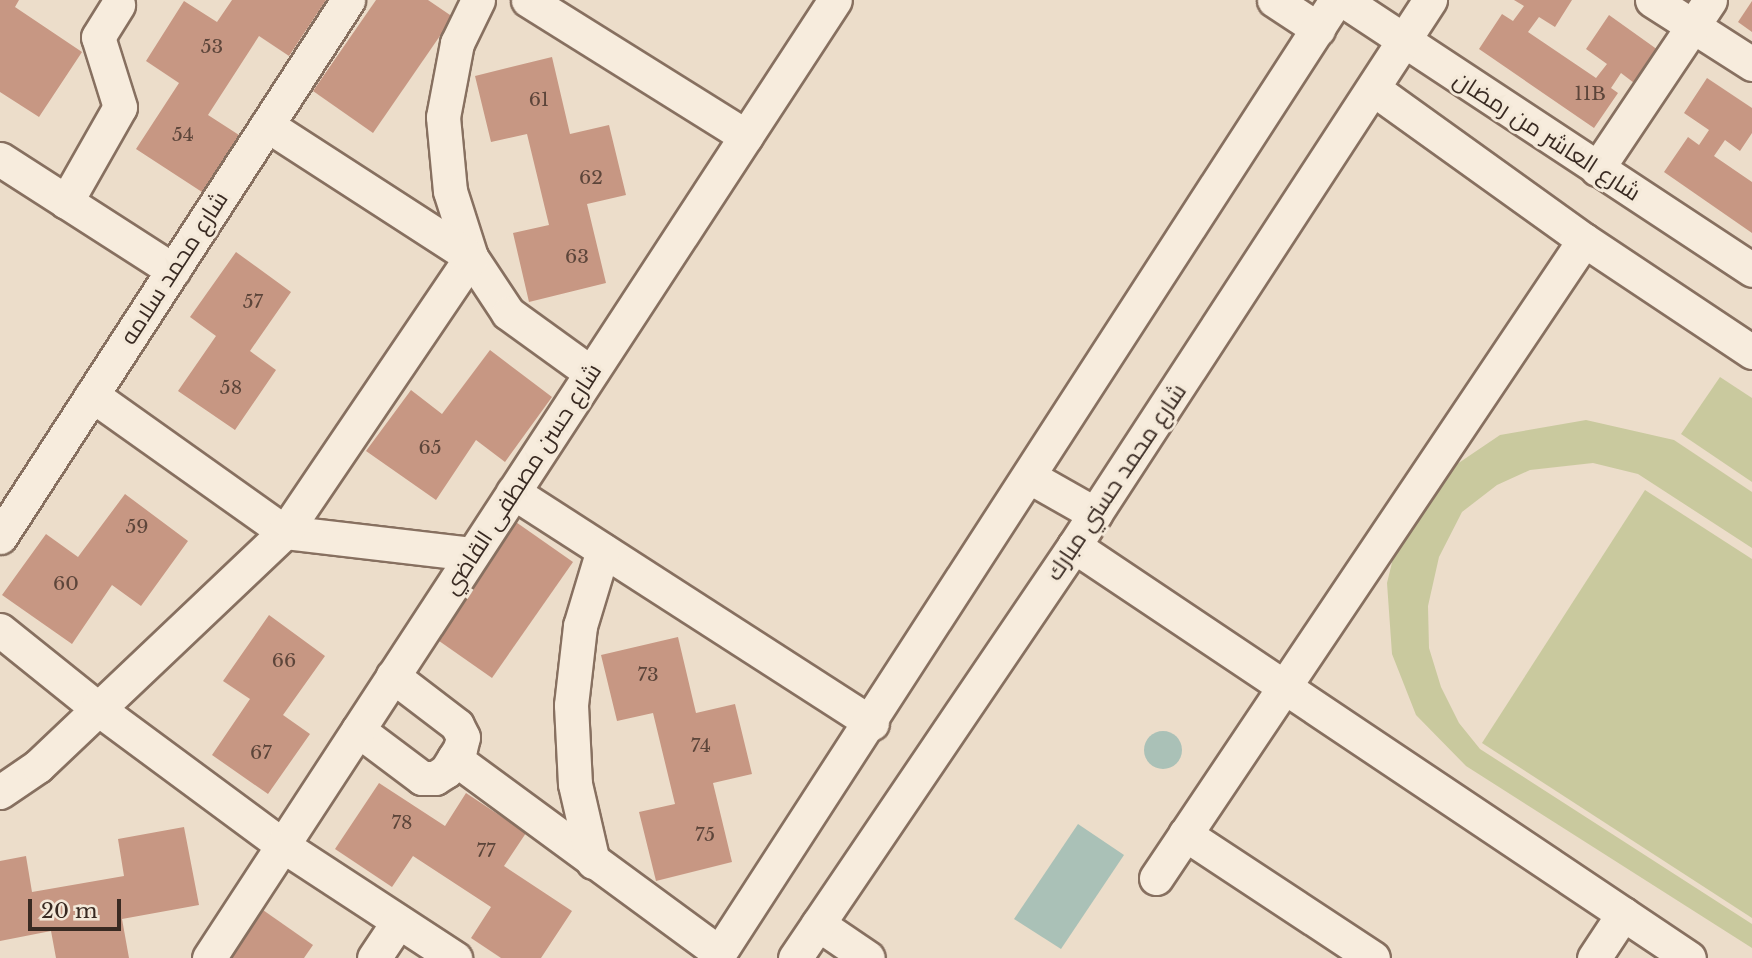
<!DOCTYPE html>
<html>
<head>
<meta charset="utf-8">
<style>
	body { margin:0 }
	#map { position:relative; width:1752px; height:958px; overflow:hidden; background:#ecddca; font-family:"Libre Baskerville",Cairo,serif }
	div>[style] { position:absolute }
	.green>* { inset:0; background:#c9c99e }
	.water>* { inset:0; background:#aac1b7 }
	.round { border-radius:50% }
	.building>* { inset:0; background:#c79783 }
	.roads { filter:drop-shadow(2px 0 #877060) drop-shadow(-2px 0 #877060) drop-shadow(0 2px #877060) drop-shadow(0 -2px #877060) }
	.minor>* { height:33px; margin:-16.5px; padding:0 16.5px; transform-origin:16.5px; border-radius:16.5px; background:#f7ecdd }
	span { translate:-50% -50%; white-space:nowrap; text-align:center; line-height:1.15; -webkit-text-stroke:6px #f4e9d9; paint-order:stroke }
	.number-label { font-size:19px; color:#5c453a }
	.number-label span { -webkit-text-stroke-width:0 }
	.street-label { font-size:23px; color:#392a22 }
	.scale { position:absolute; left:28px; top:899px; width:93px; height:32px; box-sizing:border-box; border:4px solid #392a22; border-top:0; padding-left:9px; font-size:21px; line-height:24px; white-space:nowrap; color:#392a22; -webkit-text-stroke:5px #f4e9d9; paint-order:stroke }
</style>
</head>
<body>
<div id="map">
	<div class="green">
		<i style="clip-path:polygon(1720px 377px,1752px 398px,1752px 482px,1681px 434px)"></i>
		<i style="clip-path:polygon(1586px 420px,1674px 440px,1752px 492px,1752px 548px,1638px 474px,1593px 463px,1530px 470px,1497px 485px,1462px 512px,1439px 557px,1428px 606px,1429px 648px,1441px 687px,1459px 723px,1480px 749px,1752px 924px,1752px 948px,1466px 766px,1416px 715px,1392px 654px,1387px 583px,1398px 538px,1432px 481px,1500px 435px)"></i>
		<i style="clip-path:polygon(1645px 490px,1752px 559px,1752px 918px,1482px 743px)"></i>
	</div>
	<div class="water">
		<i class="round" style="left:1144px;top:731px;width:38px;height:38px"></i>
		<i style="clip-path:polygon(1078px 824px,1124px 855px,1061px 949px,1014px 919px)"></i>
	</div>
	<div class="building">
		<i style="clip-path:polygon(0 0,19px 0,15px 7px,82px 52px,39px 117px,0 92px)"></i>
		<i style="clip-path:polygon(232px 0,326px 0,289px 56px,259px 36px,208px 115px,239px 135px,202px 192px,136px 149px,179px 83px,146px 61px,184px 1px,217px 22px)"></i>
		<i style="clip-path:polygon(376px 0,428px 0,453px 17px,373px 133px,313px 91px)"></i>
		<i style="clip-path:polygon(1514px 0,1572px 0,1555px 27px,1539px 17px,1528px 32px,1596px 78px,1607px 64px,1586px 49px,1609px 15px,1665px 55px,1642px 89px,1621px 73px,1611px 88px,1618px 93px,1594px 128px,1479px 49px,1502px 14px,1513px 21px,1524px 6px)"></i>
		<i style="clip-path:polygon(1752px 1px,1752px 32px,1738px 22px)"></i>
		<i style="clip-path:polygon(552px 57px,570px 134px,609px 125px,626px 195px,587px 204px,606px 283px,529px 302px,513px 233px,549px 225px,527px 134px,491px 142px,475px 76px)"></i>
		<i style="clip-path:polygon(1707px 78px,1752px 108px,1752px 133px,1740px 151px,1725px 140px,1714px 156px,1752px 182px,1752px 233px,1664px 172px,1688px 137px,1699px 145px,1709px 130px,1684px 113px)"></i>
		<i style="clip-path:polygon(236px 252px,291px 292px,250px 351px,276px 370px,235px 430px,178px 391px,216px 336px,190px 317px)"></i>
		<i style="clip-path:polygon(490px 350px,552px 397px,505px 462px,476px 440px,436px 500px,366px 451px,411px 390px,442px 414px)"></i>
		<i style="clip-path:polygon(125px 494px,188px 541px,141px 606px,112px 585px,72px 644px,2px 595px,46px 534px,78px 557px)"></i>
		<i style="clip-path:polygon(513px 520px,573px 562px,492px 678px,432px 636px)"></i>
		<i style="clip-path:polygon(269px 615px,325px 656px,283px 715px,310px 734px,268px 794px,212px 755px,250px 699px,223px 681px)"></i>
		<i style="clip-path:polygon(678px 637px,696px 713px,735px 704px,752px 774px,713px 783px,732px 862px,656px 881px,639px 812px,675px 804px,653px 713px,617px 721px,601px 655px)"></i>
		<i style="clip-path:polygon(379px 783px,445px 826px,466px 793px,526px 833px,504px 866px,572px 911px,541px 958px,501px 958px,471px 938px,491px 907px,413px 856px,392px 887px,335px 849px)"></i>
		<i style="clip-path:polygon(184px 827px,199px 905px,122px 919px,129px 958px,56px 958px,51px 931px,0 941px,0 861px,26px 856px,32px 892px,124px 876px,118px 839px)"></i>
		<i style="clip-path:polygon(253px 903px,313px 945px,304px 958px,215px 958px)"></i>
	</div>
	<div class="roads">
		<div class="minor">
			<i style="left:478px;top:0;width:48px;rotate:116deg"></i>
			<i style="left:457px;top:43px;width:75px;rotate:100.7deg"></i>
			<i style="left:443px;top:117px;width:74px;rotate:84.6deg"></i>
			<i style="left:450px;top:191px;width:69px;rotate:72.3deg"></i>
			<i style="left:471px;top:257px;width:67px;rotate:56.5deg"></i>
			<i style="left:508px;top:313px;width:102px;rotate:35.9deg"></i>
			<i style="left:528px;top:0;width:257px;rotate:32deg"></i>
			<i style="left:1274px;top:0;width:53px;rotate:33.4deg"></i>
			<i style="left:1343px;top:0;width:490px;rotate:33.4deg"></i>
			<i style="left:1652px;top:0;width:119px;rotate:32.6deg"></i>
			<i style="left:1375px;top:90px;width:257px;rotate:35.7deg"></i>
			<i style="left:1584px;top:240px;width:202px;rotate:33.7deg"></i>
			<i style="left:0;top:159px;width:206px;rotate:32.7deg"></i>
			<i style="left:1597px;top:169px;width:203px;rotate:-56.2deg"></i>
			<i style="left:66px;top:202px;width:109px;rotate:-60.4deg"></i>
			<i style="left:120px;top:107px;width:73px;rotate:-107.4deg"></i>
			<i style="left:98px;top:37px;width:38px;rotate:-58deg"></i>
			<i style="left:92px;top:395px;width:237px;rotate:35.4deg"></i>
			<i style="left:285px;top:532px;width:188px;rotate:6.7deg"></i>
			<i style="left:1030px;top:477px;width:75px;rotate:29.6deg"></i>
			<i style="left:513px;top:492px;width:427px;rotate:32.8deg"></i>
			<i style="left:0;top:537px;width:640px;rotate:-57.05deg"></i>
			<i style="left:1074px;top:546px;width:740px;rotate:33.82deg"></i>
			<i style="left:0;top:630px;width:124px;rotate:38.8deg"></i>
			<i style="left:97px;top:708px;width:230px;rotate:36.5deg"></i>
			<i style="left:282px;top:845px;width:207px;rotate:33.2deg"></i>
			<i style="left:358px;top:730px;width:80px;rotate:36.9deg"></i>
			<i style="left:422px;top:778px;width:13px"></i>
			<i style="left:435px;top:778px;width:13px;rotate:-32deg"></i>
			<i style="left:446px;top:771px;width:26px;rotate:-58deg"></i>
			<i style="left:460px;top:749px;width:12px;rotate:-76deg"></i>
			<i style="left:463px;top:737px;width:13px;rotate:-117deg"></i>
			<i style="left:457px;top:725px;width:81px;rotate:-142.6deg"></i>
			<i style="left:454px;top:758px;width:329px;rotate:36.3deg"></i>
			<i style="left:0;top:792px;width:46px;rotate:-34.4deg"></i>
			<i style="left:38px;top:766px;width:340px;rotate:-43.5deg"></i>
			<i style="left:285px;top:532px;width:332px;rotate:-55.9deg"></i>
			<i style="left:471px;top:257px;width:243px;rotate:-147.1deg"></i>
			<i style="left:1185px;top:834px;width:225px;rotate:33.4deg"></i>
			<i style="left:593px;top:862px;width:80px;rotate:-103deg"></i>
			<i style="left:575px;top:784px;width:79px;rotate:-92.9deg"></i>
			<i style="left:571px;top:705px;width:80px;rotate:-83.5deg"></i>
			<i style="left:580px;top:626px;width:79px;rotate:-73.2deg"></i>
			<i style="left:1156px;top:878px;width:768px;rotate:-56.14deg"></i>
			<i style="left:818px;top:924px;width:60px;rotate:34.2deg"></i>
			<i style="left:209px;top:958px;width:1144px;rotate:-56.84deg"></i>
			<i style="left:374px;top:958px;width:43px;rotate:-56.3deg"></i>
			<i style="left:716px;top:958px;width:1141px;rotate:-57.09deg"></i>
			<i style="left:795px;top:958px;width:498px;rotate:-55.9deg"></i>
			<i style="left:1074px;top:546px;width:652px;rotate:-56.9deg"></i>
			<i style="left:1594px;top:958px;width:53px;rotate:-56.6deg"></i>
		</div>
	</div>
	<div class="number-label">
		<span style="left:212px;top:47px">53</span>
		<span style="left:1590px;top:94px">11B</span>
		<span style="left:539px;top:100px">61</span>
		<span style="left:183px;top:135px">54</span>
		<span style="left:591px;top:178px">62</span>
		<span style="left:577px;top:257px">63</span>
		<span style="left:253px;top:302px">57</span>
		<span style="left:231px;top:388px">58</span>
		<span style="left:430px;top:448px">65</span>
		<span style="left:137px;top:527px">59</span>
		<span style="left:66px;top:584px">60</span>
		<span style="left:284px;top:661px">66</span>
		<span style="left:648px;top:675px">73</span>
		<span style="left:701px;top:746px">74</span>
		<span style="left:261px;top:753px">67</span>
		<span style="left:402px;top:823px">78</span>
		<span style="left:705px;top:835px">75</span>
		<span style="left:486px;top:851px">77</span>
	</div>
	<div class="street-label">
		<span style="left:1547px;top:136px;rotate:33deg">شارع العاشر من رمضان</span>
		<span style="left:174px;top:268px;rotate:-57deg">شارع محمد سلامه</span>
		<span style="left:522px;top:479px;rotate:-57deg">شارع حسن مصطفى القاضي</span>
		<span style="left:1116px;top:482px;rotate:-56deg">شارع محمد حسني مبارك</span>
	</div>
	<div class="scale">20 m</div>
</div>
</body>
</html>
